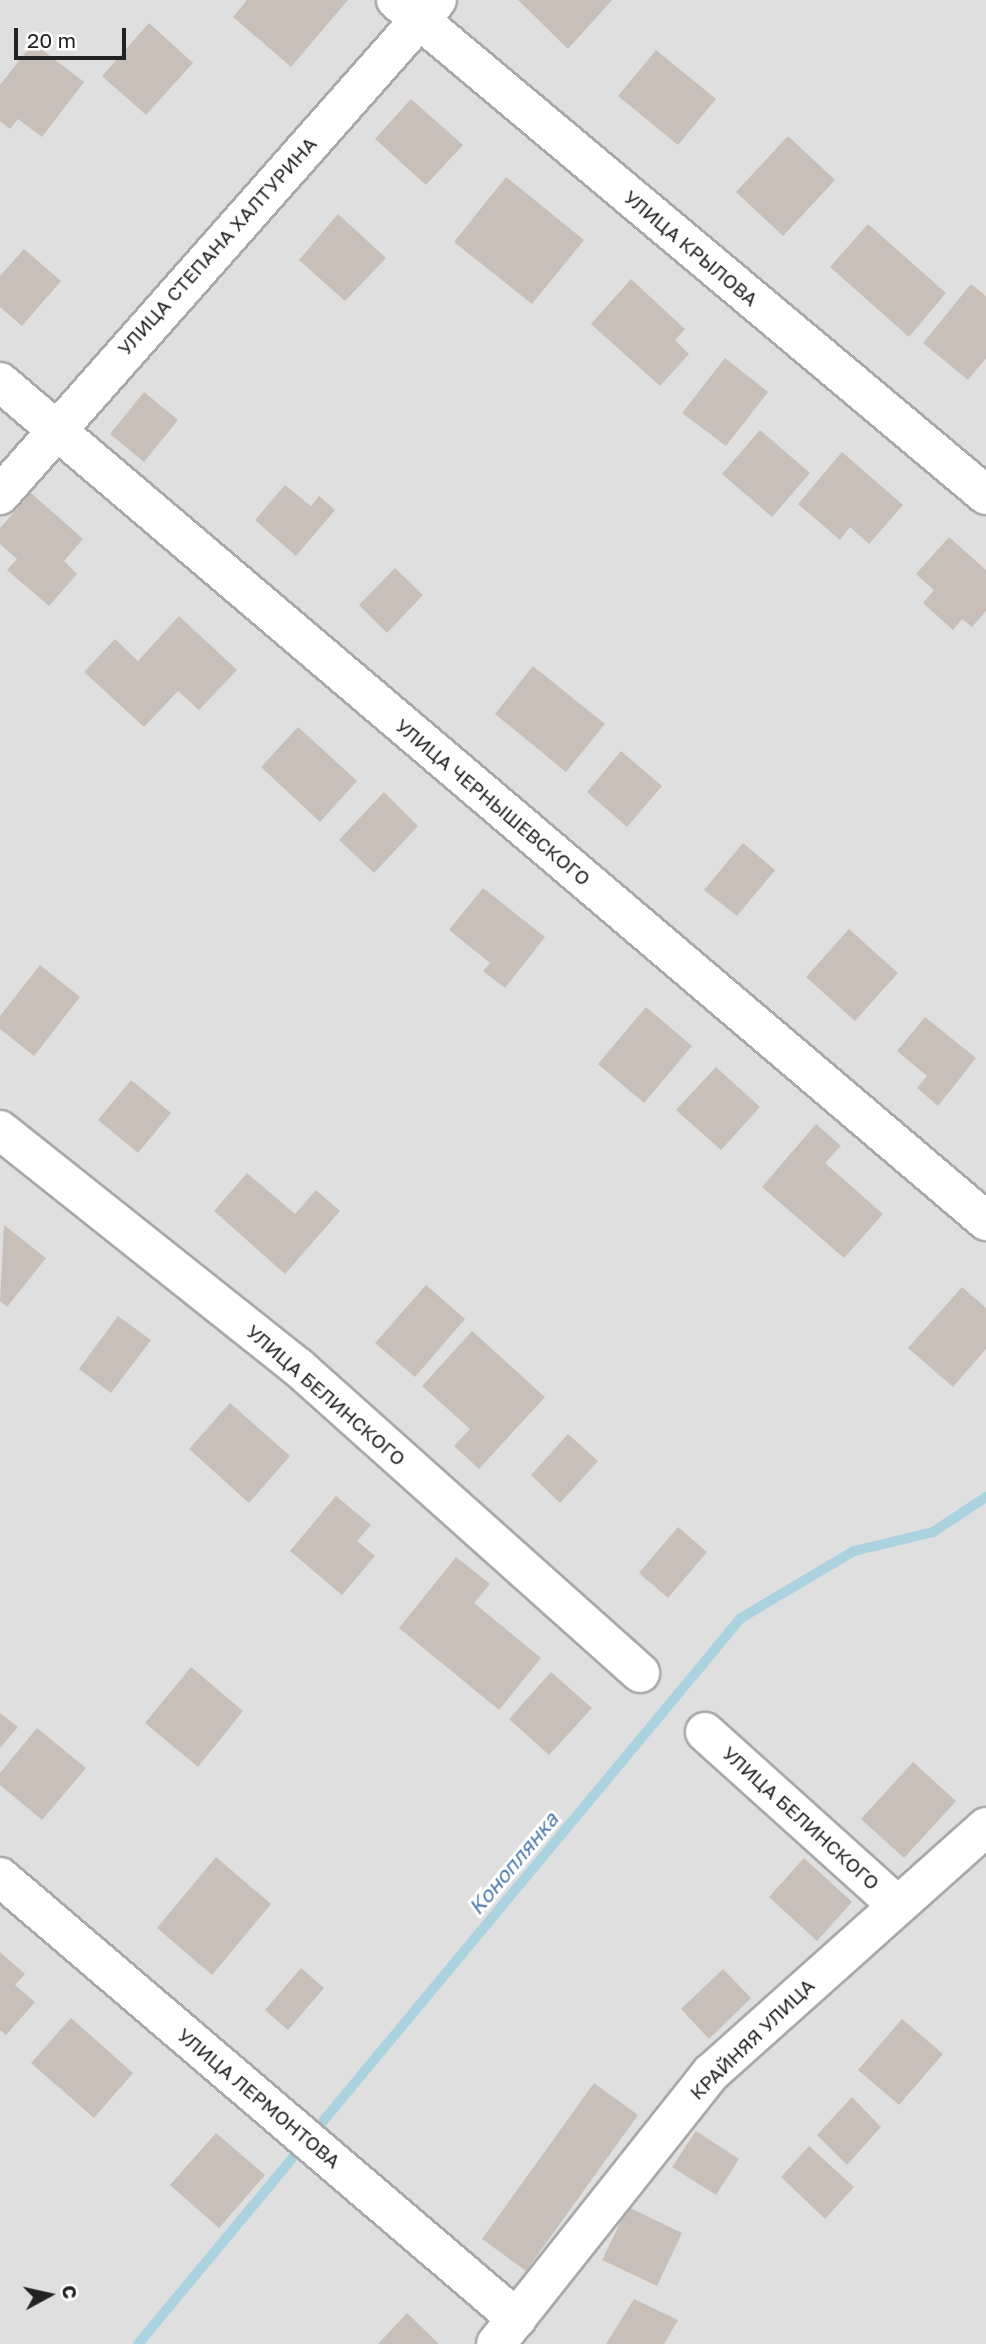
<!DOCTYPE html>
<html>
<head>
<meta charset="utf-8">
<style>
	body { margin:0 }
	#map { position:relative; width:986px; height:2344px; overflow:hidden; background:#f2efe9; font-family:"Golos Text",sans-serif }
	div>[style] { position:absolute }
	.residential>* { inset:0; background:#e0dfdf }
	.stream>* { height:10px; margin:-5px; padding:0 5px; transform-origin:5px; border-radius:5px; background:#aad3df }
	.building>* { inset:0; background:#c7bfb8 }
	.roads { filter:drop-shadow(2px 0 #a9a9a9) drop-shadow(-2px 0 #a9a9a9) drop-shadow(0 2px #a9a9a9) drop-shadow(0 -2px #a9a9a9) }
	.minor>* { height:38px; margin:-19px; padding:0 19px; transform-origin:19px; border-radius:19px; background:#fff }
	span { translate:-50% -50%; white-space:nowrap; text-align:center; line-height:1.15; -webkit-text-stroke:6px #fff; paint-order:stroke }
	.street-label { font-size:19px; color:#222 }
	.water-label { font-size:21px; color:#4a7aab; font-style:italic }
	.north { position:absolute; left:14px; top:2260px; width:70px; height:70px; -webkit-text-stroke:5px #fff; paint-order:stroke; rotate:82deg; font-size:19px; font-weight:700; line-height:28px; text-align:center; color:#222 }
	.north::after { content:''; display:block; margin:auto; width:24px; height:32px; background:#222; clip-path:polygon(50% 0,100% 100%,50% 72%,0 100%) }
	.scale { position:absolute; left:14px; top:28px; width:112px; height:32px; box-sizing:border-box; border:4px solid #222; border-top:0; padding-left:9px; font-size:21px; line-height:24px; white-space:nowrap; color:#222; -webkit-text-stroke:5px #fff; paint-order:stroke }
</style>
</head>
<body>
<div id="map">
	<div class="residential">
		<i style="clip-path:polygon(0 0,986px 0,986px 2344px,0 2344px)"></i>
	</div>
	<div class="stream">
		<i style="left:138px;top:2344px;width:944px;rotate:-50.29deg"></i>
		<i style="left:741px;top:1618px;width:131px;rotate:-30.7deg"></i>
		<i style="left:854px;top:1551px;width:81px;rotate:-13.5deg"></i>
		<i style="left:933px;top:1532px;width:64px;rotate:-33.4deg"></i>
	</div>
	<div class="building">
		<i style="clip-path:polygon(247px 0,348px 0,291px 67px,233px 17px)"></i>
		<i style="clip-path:polygon(518px 0,612px 0,568px 49px)"></i>
		<i style="clip-path:polygon(149px 23px,193px 63px,146px 115px,102px 76px)"></i>
		<i style="clip-path:polygon(33px 43px,84px 82px,42px 137px,18px 119px,10px 129px,0 121px,0 85px)"></i>
		<i style="clip-path:polygon(656px 50px,716px 99px,678px 145px,618px 96px)"></i>
		<i style="clip-path:polygon(411px 99px,463px 145px,426px 185px,375px 139px)"></i>
		<i style="clip-path:polygon(788px 136px,835px 180px,783px 236px,736px 192px)"></i>
		<i style="clip-path:polygon(506px 177px,584px 240px,532px 304px,454px 242px)"></i>
		<i style="clip-path:polygon(338px 214px,386px 258px,345px 301px,299px 260px)"></i>
		<i style="clip-path:polygon(868px 224px,946px 293px,909px 337px,830px 267px)"></i>
		<i style="clip-path:polygon(24px 249px,61px 281px,22px 326px,0 307px,0 276px)"></i>
		<i style="clip-path:polygon(631px 279px,685px 329px,675px 340px,689px 354px,660px 386px,591px 324px)"></i>
		<i style="clip-path:polygon(971px 284px,986px 296px,986px 358px,968px 380px,923px 343px)"></i>
		<i style="clip-path:polygon(725px 358px,768px 392px,726px 446px,682px 413px)"></i>
		<i style="clip-path:polygon(144px 392px,178px 420px,144px 462px,110px 434px)"></i>
		<i style="clip-path:polygon(760px 430px,810px 473px,772px 517px,722px 474px)"></i>
		<i style="clip-path:polygon(842px 452px,903px 505px,869px 544px,850px 527px,840px 540px,798px 504px)"></i>
		<i style="clip-path:polygon(285px 485px,311px 506px,319px 496px,335px 510px,296px 556px,255px 520px)"></i>
		<i style="clip-path:polygon(31px 493px,83px 539px,64px 561px,77px 574px,49px 606px,7px 570px,17px 559px,0 544px,0 528px)"></i>
		<i style="clip-path:polygon(949px 537px,986px 570px,986px 611px,972px 627px,962px 619px,953px 630px,923px 603px,934px 590px,916px 574px)"></i>
		<i style="clip-path:polygon(395px 568px,423px 595px,387px 633px,359px 605px)"></i>
		<i style="clip-path:polygon(179px 616px,237px 670px,199px 710px,178px 691px,144px 727px,84px 672px,115px 639px,138px 661px)"></i>
		<i style="clip-path:polygon(533px 666px,605px 724px,566px 772px,495px 714px)"></i>
		<i style="clip-path:polygon(298px 727px,357px 781px,320px 822px,261px 767px)"></i>
		<i style="clip-path:polygon(621px 751px,662px 786px,627px 827px,587px 792px)"></i>
		<i style="clip-path:polygon(384px 792px,418px 826px,374px 873px,339px 840px)"></i>
		<i style="clip-path:polygon(743px 843px,775px 870px,737px 916px,704px 890px)"></i>
		<i style="clip-path:polygon(483px 888px,545px 937px,505px 988px,483px 971px,490px 963px,449px 930px)"></i>
		<i style="clip-path:polygon(849px 929px,898px 973px,855px 1021px,806px 977px)"></i>
		<i style="clip-path:polygon(40px 965px,80px 997px,34px 1056px,0 1029px,0 1016px)"></i>
		<i style="clip-path:polygon(646px 1007px,692px 1046px,644px 1103px,598px 1064px)"></i>
		<i style="clip-path:polygon(925px 1017px,976px 1058px,938px 1106px,917px 1088px,927px 1076px,897px 1051px)"></i>
		<i style="clip-path:polygon(716px 1067px,760px 1107px,721px 1150px,676px 1110px)"></i>
		<i style="clip-path:polygon(131px 1080px,171px 1113px,138px 1153px,98px 1120px)"></i>
		<i style="clip-path:polygon(816px 1124px,841px 1146px,825px 1163px,883px 1214px,844px 1258px,762px 1187px)"></i>
		<i style="clip-path:polygon(247px 1173px,295px 1214px,316px 1190px,340px 1211px,285px 1274px,214px 1211px)"></i>
		<i style="clip-path:polygon(4px 1225px,46px 1258px,7px 1307px,0 1301px)"></i>
		<i style="clip-path:polygon(426px 1285px,465px 1319px,415px 1377px,375px 1343px)"></i>
		<i style="clip-path:polygon(962px 1287px,986px 1308px,986px 1349px,953px 1387px,908px 1348px)"></i>
		<i style="clip-path:polygon(118px 1316px,151px 1340px,111px 1393px,79px 1369px)"></i>
		<i style="clip-path:polygon(472px 1331px,545px 1397px,479px 1469px,454px 1446px,470px 1429px,422px 1386px)"></i>
		<i style="clip-path:polygon(230px 1403px,290px 1456px,249px 1503px,189px 1449px)"></i>
		<i style="clip-path:polygon(568px 1434px,598px 1461px,560px 1503px,531px 1475px)"></i>
		<i style="clip-path:polygon(336px 1496px,371px 1525px,357px 1541px,375px 1556px,342px 1595px,290px 1551px)"></i>
		<i style="clip-path:polygon(678px 1527px,707px 1552px,668px 1598px,639px 1573px)"></i>
		<i style="clip-path:polygon(456px 1557px,490px 1584px,474px 1603px,541px 1658px,499px 1710px,399px 1628px)"></i>
		<i style="clip-path:polygon(191px 1667px,243px 1711px,198px 1767px,145px 1723px)"></i>
		<i style="clip-path:polygon(551px 1672px,592px 1708px,549px 1755px,509px 1719px)"></i>
		<i style="clip-path:polygon(0 1713px,18px 1727px,0 1748px)"></i>
		<i style="clip-path:polygon(37px 1728px,86px 1768px,42px 1820px,0 1785px,0 1773px)"></i>
		<i style="clip-path:polygon(913px 1762px,956px 1801px,904px 1858px,861px 1819px)"></i>
		<i style="clip-path:polygon(216px 1857px,271px 1904px,212px 1975px,157px 1928px)"></i>
		<i style="clip-path:polygon(804px 1858px,852px 1902px,817px 1941px,769px 1897px)"></i>
		<i style="clip-path:polygon(0 1952px,25px 1974px,15px 1985px,35px 2002px,6px 2035px,0 2030px)"></i>
		<i style="clip-path:polygon(301px 1968px,324px 1988px,288px 2030px,265px 2010px)"></i>
		<i style="clip-path:polygon(723px 1969px,751px 1998px,709px 2039px,681px 2009px)"></i>
		<i style="clip-path:polygon(71px 2018px,133px 2073px,94px 2118px,31px 2063px)"></i>
		<i style="clip-path:polygon(902px 2019px,943px 2054px,899px 2105px,858px 2070px)"></i>
		<i style="clip-path:polygon(594px 2083px,638px 2115px,526px 2271px,482px 2239px)"></i>
		<i style="clip-path:polygon(852px 2097px,881px 2127px,847px 2165px,817px 2135px)"></i>
		<i style="clip-path:polygon(696px 2131px,739px 2159px,716px 2195px,672px 2167px)"></i>
		<i style="clip-path:polygon(216px 2133px,265px 2175px,219px 2228px,170px 2185px)"></i>
		<i style="clip-path:polygon(809px 2146px,854px 2187px,825px 2219px,781px 2177px)"></i>
		<i style="clip-path:polygon(628px 2207px,682px 2233px,657px 2286px,602px 2260px)"></i>
		<i style="clip-path:polygon(634px 2299px,678px 2320px,664px 2344px,606px 2344px)"></i>
		<i style="clip-path:polygon(407px 2313px,439px 2344px,378px 2344px)"></i>
	</div>
	<div class="roads">
		<div class="minor">
			<i style="left:396px;top:0;width:770px;rotate:40deg"></i>
			<i style="left:0;top:382px;width:1295px;rotate:40.39deg"></i>
			<i style="left:0;top:495px;width:660px;rotate:-48.56deg"></i>
			<i style="left:0;top:1130px;width:381px;rotate:38.5deg"></i>
			<i style="left:298px;top:1367px;width:459px;rotate:41.8deg"></i>
			<i style="left:705px;top:1732px;width:258px;rotate:42deg"></i>
			<i style="left:0;top:1877px;width:680px;rotate:40.53deg"></i>
			<i style="left:496px;top:2344px;width:346px;rotate:-51.6deg"></i>
			<i style="left:711px;top:2073px;width:369px;rotate:-41.8deg"></i>
		</div>
	</div>
	<div class="street-label">
		<span style="left:217px;top:246px;rotate:-48deg">УЛИЦА СТЕПАНА ХАЛТУРИНА</span>
		<span style="left:691px;top:248px;rotate:40deg">УЛИЦА КРЫЛОВА</span>
		<span style="left:493px;top:802px;rotate:40deg">УЛИЦА ЧЕРНЫШЕВСКОГО</span>
		<span style="left:326px;top:1395px;rotate:41deg">УЛИЦА БЕЛИНСКОГО</span>
		<span style="left:801px;top:1818px;rotate:42deg">УЛИЦА БЕЛИНСКОГО</span>
		<span style="left:752px;top:2039px;rotate:-44deg">КРАЙНЯЯ УЛИЦА</span>
		<span style="left:259px;top:2098px;rotate:40deg">УЛИЦА ЛЕРМОНТОВА</span>
	</div>
	<div class="water-label">
		<span style="left:513px;top:1863px;rotate:-50deg">Коноплянка</span>
	</div>
	<div class="north">С</div>
	<div class="scale">20 m</div>
</div>
</body>
</html>
